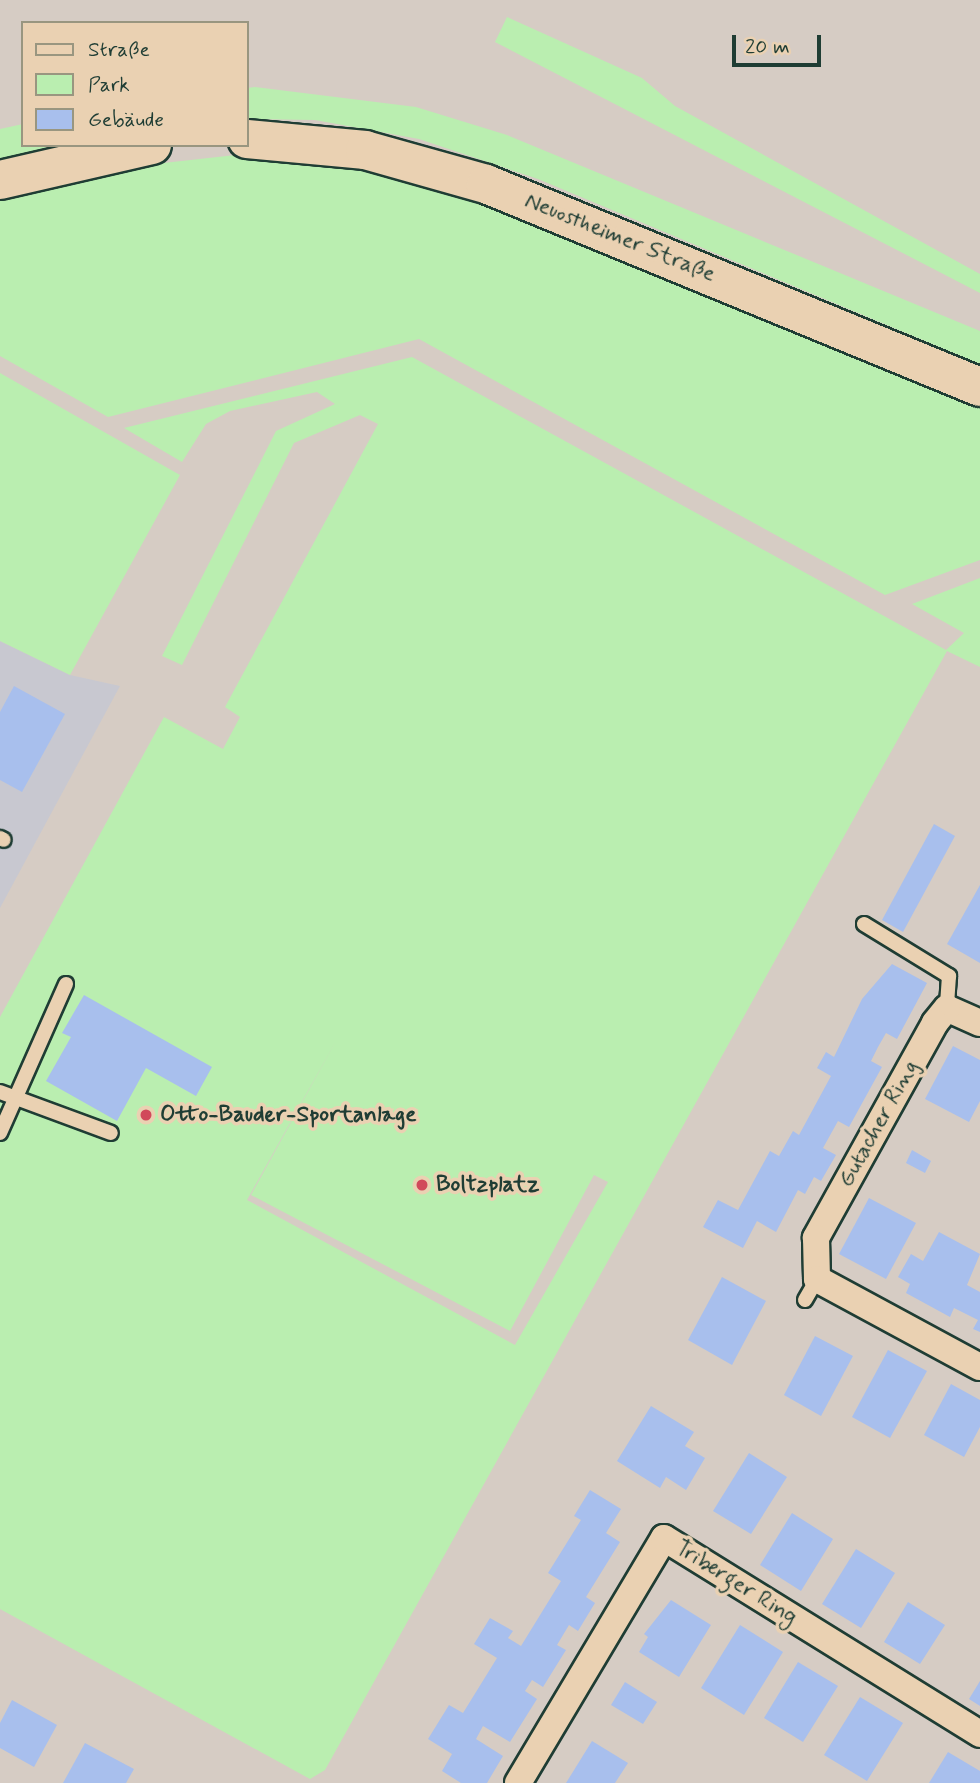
<!DOCTYPE html>
<html>
<head>
<meta charset="utf-8">
<style>
	body { margin:0 }
	#map { position:relative; width:980px; height:1783px; overflow:hidden; background:#d6ccc4; font-family:Mynerve,sans-serif }
	div>[style] { position:absolute }
	.built>* { inset:0; background:#c8c8d0 }
	.green>* { inset:0; background:#baeeb0 }
	.building>* { inset:0; background:#a8bfed }
	.roads { filter:drop-shadow(2px 0 #1f3d34) drop-shadow(-2px 0 #1f3d34) drop-shadow(0 2px #1f3d34) drop-shadow(0 -2px #1f3d34) }
	.lane>* { height:14px; margin:-7px; padding:0 7px; transform-origin:7px; border-radius:7px; background:#ead1b2 }
	.street>* { height:26px; margin:-13px; padding:0 13px; transform-origin:13px; border-radius:13px; background:#ead1b2 }
	.secondary>* { height:38px; margin:-19px; padding:0 19px; transform-origin:19px; border-radius:19px; background:#ead1b2 }
	.dots>* { width:19px; height:19px; translate:-50% -50%; box-sizing:border-box; border:4px solid #ead1b2; border-radius:50% }
	span { translate:-50% -50%; white-space:nowrap; text-align:center; line-height:1.15; -webkit-text-stroke:7px #ead1b2; paint-order:stroke }
	.street-label { font-size:23px; color:#1f3d34 }
	.poi-label { font-size:23px; color:#1f3d34; font-weight:700 }
	.left { translate:0 -50%; text-align:left }
	.legend { position:absolute; left:21px; top:21px; width:228px; height:126px; box-sizing:border-box; background:#ead1b2; border:2px solid #999680; margin:0; padding:9px 12px; list-style:none; font-size:21px; color:#1f3d34 }
	.legend li { display:flex; align-items:center; gap:14px; height:35px }
	.legend b { width:35px; border:2px solid #999680 }
	.scale { position:absolute; left:732px; top:35px; width:89px; height:32px; box-sizing:border-box; border:4px solid #1f3d34; border-top:0; padding-left:9px; font-size:21px; line-height:24px; white-space:nowrap; color:#1f3d34; -webkit-text-stroke:5px #ead1b2; paint-order:stroke }
</style>
</head>
<body>
<div id="map">
	<div class="built">
		<i style="clip-path:polygon(0 641px,70px 675px,120px 686px,0 908px)"></i>
	</div>
	<div class="green">
		<i style="clip-path:polygon(507px 17px,642px 78px,675px 106px,980px 274px,980px 293px,495px 42px)"></i>
		<i style="clip-path:polygon(255px 87px,416px 107px,507px 135px,980px 331px,980px 364px,538px 179px,419px 139px,315px 120px,247px 119px,247px 88px)"></i>
		<i style="clip-path:polygon(23px 124px,23px 145px,55px 145px,0 162px,0 129px)"></i>
		<i style="clip-path:polygon(262px 152px,448px 183px,980px 403px,980px 560px,885px 595px,419px 339px,108px 417px,0 356px,0 198px,82px 172px)"></i>
		<i style="clip-path:polygon(evenodd,412px 357px,946px 650px,964px 633px,912px 604px,980px 578px,980px 667px,947px 651px,325px 1770px,310px 1779px,0 1609px,0 1017px,164px 717px,223px 749px,240px 717px,225px 707px,378px 424px,360px 415px,294px 443px,182px 665px,162px 656px,276px 431px,335px 404px,317px 392px,230px 411px,206px 424px,182px 462px,124px 428px,412px 357px,337px 1039px,251px 1195px,510px 1331px,594px 1175px,608px 1182px,515px 1345px,247px 1200px,337px 1039px)"></i>
		<i style="clip-path:polygon(0 373px,180px 475px,70px 675px,0 641px)"></i>
	</div>
	<div class="building">
		<i style="clip-path:polygon(14px 686px,65px 714px,22px 792px,0 780px,0 712px)"></i>
		<i style="clip-path:polygon(934px 824px,955px 836px,903px 932px,882px 920px)"></i>
		<i style="clip-path:polygon(980px 885px,980px 963px,947px 944px)"></i>
		<i style="clip-path:polygon(892px 964px,927px 983px,897px 1039px,886px 1033px,878px 1047px,871px 1061px,882px 1067px,849px 1127px,838px 1121px,823px 1148px,836px 1155px,821px 1181px,814px 1177px,805px 1194px,798px 1190px,776px 1232px,757px 1221px,743px 1248px,703px 1227px,718px 1200px,738px 1210px,770px 1151px,779px 1156px,793px 1131px,799px 1135px,831px 1076px,817px 1068px,826px 1052px,834px 1057px,862px 999px)"></i>
		<i style="clip-path:polygon(84px 995px,212px 1067px,196px 1096px,146px 1068px,117px 1121px,46px 1081px,71px 1037px,62px 1033px)"></i>
		<i style="clip-path:polygon(953px 1046px,980px 1060px,980px 1101px,969px 1122px,925px 1099px)"></i>
		<i style="clip-path:polygon(912px 1150px,931px 1161px,925px 1173px,906px 1163px)"></i>
		<i style="clip-path:polygon(869px 1198px,916px 1223px,886px 1279px,839px 1254px)"></i>
		<i style="clip-path:polygon(939px 1232px,980px 1254px,967px 1285px,980px 1292px,980px 1332px,973px 1329px,978px 1320px,954px 1308px,950px 1317px,906px 1293px,910px 1284px,898px 1277px,911px 1254px,923px 1261px)"></i>
		<i style="clip-path:polygon(722px 1277px,766px 1301px,732px 1365px,688px 1340px)"></i>
		<i style="clip-path:polygon(815px 1336px,853px 1356px,821px 1416px,784px 1395px)"></i>
		<i style="clip-path:polygon(888px 1350px,927px 1371px,890px 1438px,852px 1417px)"></i>
		<i style="clip-path:polygon(951px 1384px,980px 1400px,980px 1427px,964px 1457px,924px 1435px)"></i>
		<i style="clip-path:polygon(651px 1406px,694px 1432px,685px 1446px,705px 1458px,686px 1490px,666px 1477px,660px 1488px,617px 1461px)"></i>
		<i style="clip-path:polygon(749px 1453px,787px 1477px,751px 1534px,713px 1511px)"></i>
		<i style="clip-path:polygon(590px 1490px,621px 1509px,606px 1533px,620px 1542px,586px 1597px,595px 1603px,578px 1631px,569px 1625px,557px 1645px,566px 1650px,543px 1687px,532px 1680px,525px 1691px,537px 1699px,510px 1742px,483px 1726px,476px 1739px,503px 1756px,487px 1783px,461px 1783px,442px 1771px,452px 1754px,428px 1739px,449px 1705px,463px 1713px,497px 1658px,474px 1644px,490px 1618px,513px 1631px,508px 1638px,521px 1646px,561px 1581px,548px 1573px,581px 1520px,574px 1516px)"></i>
		<i style="clip-path:polygon(792px 1513px,833px 1539px,801px 1591px,760px 1565px)"></i>
		<i style="clip-path:polygon(856px 1549px,895px 1573px,861px 1628px,822px 1604px)"></i>
		<i style="clip-path:polygon(671px 1600px,711px 1625px,679px 1677px,639px 1652px,648px 1637px,644px 1634px)"></i>
		<i style="clip-path:polygon(908px 1602px,945px 1625px,920px 1664px,884px 1642px)"></i>
		<i style="clip-path:polygon(740px 1625px,783px 1652px,744px 1715px,701px 1688px)"></i>
		<i style="clip-path:polygon(798px 1662px,838px 1686px,803px 1742px,764px 1718px)"></i>
		<i style="clip-path:polygon(980px 1681px,980px 1706px,969px 1699px)"></i>
		<i style="clip-path:polygon(625px 1682px,657px 1702px,643px 1724px,611px 1705px)"></i>
		<i style="clip-path:polygon(860px 1697px,903px 1723px,867px 1781px,824px 1755px)"></i>
		<i style="clip-path:polygon(12px 1700px,57px 1725px,34px 1767px,0 1748px,0 1723px)"></i>
		<i style="clip-path:polygon(592px 1741px,628px 1763px,615px 1783px,566px 1783px)"></i>
		<i style="clip-path:polygon(85px 1743px,134px 1769px,126px 1783px,63px 1783px)"></i>
		<i style="clip-path:polygon(948px 1752px,980px 1771px,980px 1783px,929px 1783px)"></i>
	</div>
	<div class="roads">
		<div class="lane">
			<i style="left:0;top:838px;width:4px;rotate:27deg"></i>
			<i style="left:864px;top:924px;width:100px;rotate:31.5deg"></i>
			<i style="left:949px;top:976px;width:32px;rotate:94deg"></i>
			<i style="left:0;top:1092px;width:118px;rotate:20.3deg"></i>
			<i style="left:0;top:1133px;width:163px;rotate:-66.1deg"></i>
			<i style="left:805px;top:1300px;width:24px;rotate:-60deg"></i>
		</div>
		<div class="street">
			<i style="left:980px;top:1023px;width:36px;rotate:-156deg"></i>
			<i style="left:947px;top:1008px;width:19px;rotate:129deg"></i>
			<i style="left:935px;top:1023px;width:246px;rotate:119deg"></i>
			<i style="left:816px;top:1238px;width:41px;rotate:88.6deg"></i>
			<i style="left:817px;top:1279px;width:185px;rotate:28.4deg"></i>
			<i style="left:518px;top:1783px;width:285px;rotate:-59.2deg"></i>
			<i style="left:664px;top:1538px;width:372px;rotate:31.8deg"></i>
		</div>
		<div class="secondary">
			<i style="left:247px;top:139px;width:119px;rotate:5.3deg"></i>
			<i style="left:365px;top:150px;width:126px;rotate:15.7deg"></i>
			<i style="left:486px;top:184px;width:534px;rotate:22.34deg"></i>
			<i style="left:0;top:180px;width:156px;rotate:-13deg"></i>
		</div>
	</div>
	<div class="dots">
		<i style="left:146px;top:1115px;background:#d1495b"></i>
		<i style="left:422px;top:1185px;background:#d1495b"></i>
	</div>
	<div class="street-label">
		<span style="left:620px;top:238px;rotate:22deg">Neuostheimer Straße</span>
		<span style="left:879px;top:1124px;rotate:-61deg">Gutacher Ring</span>
		<span style="left:736px;top:1583px;rotate:32deg">Triberger Ring</span>
	</div>
	<div class="poi-label">
		<span class="left" style="left:160px;top:1115px">Otto-Bauder-Sportanlage</span>
		<span class="left" style="left:436px;top:1185px">Boltzplatz</span>
	</div>
	<ul class="legend">
	<li><b style="height:9px;background:#ead1b2"></b>Straße</li>
	<li><b style="height:19px;background:#baeeb0"></b>Park</li>
	<li><b style="height:19px;background:#a8bfed"></b>Gebäude</li>
	</ul>
	<div class="scale">20 m</div>
</div>
</body>
</html>
